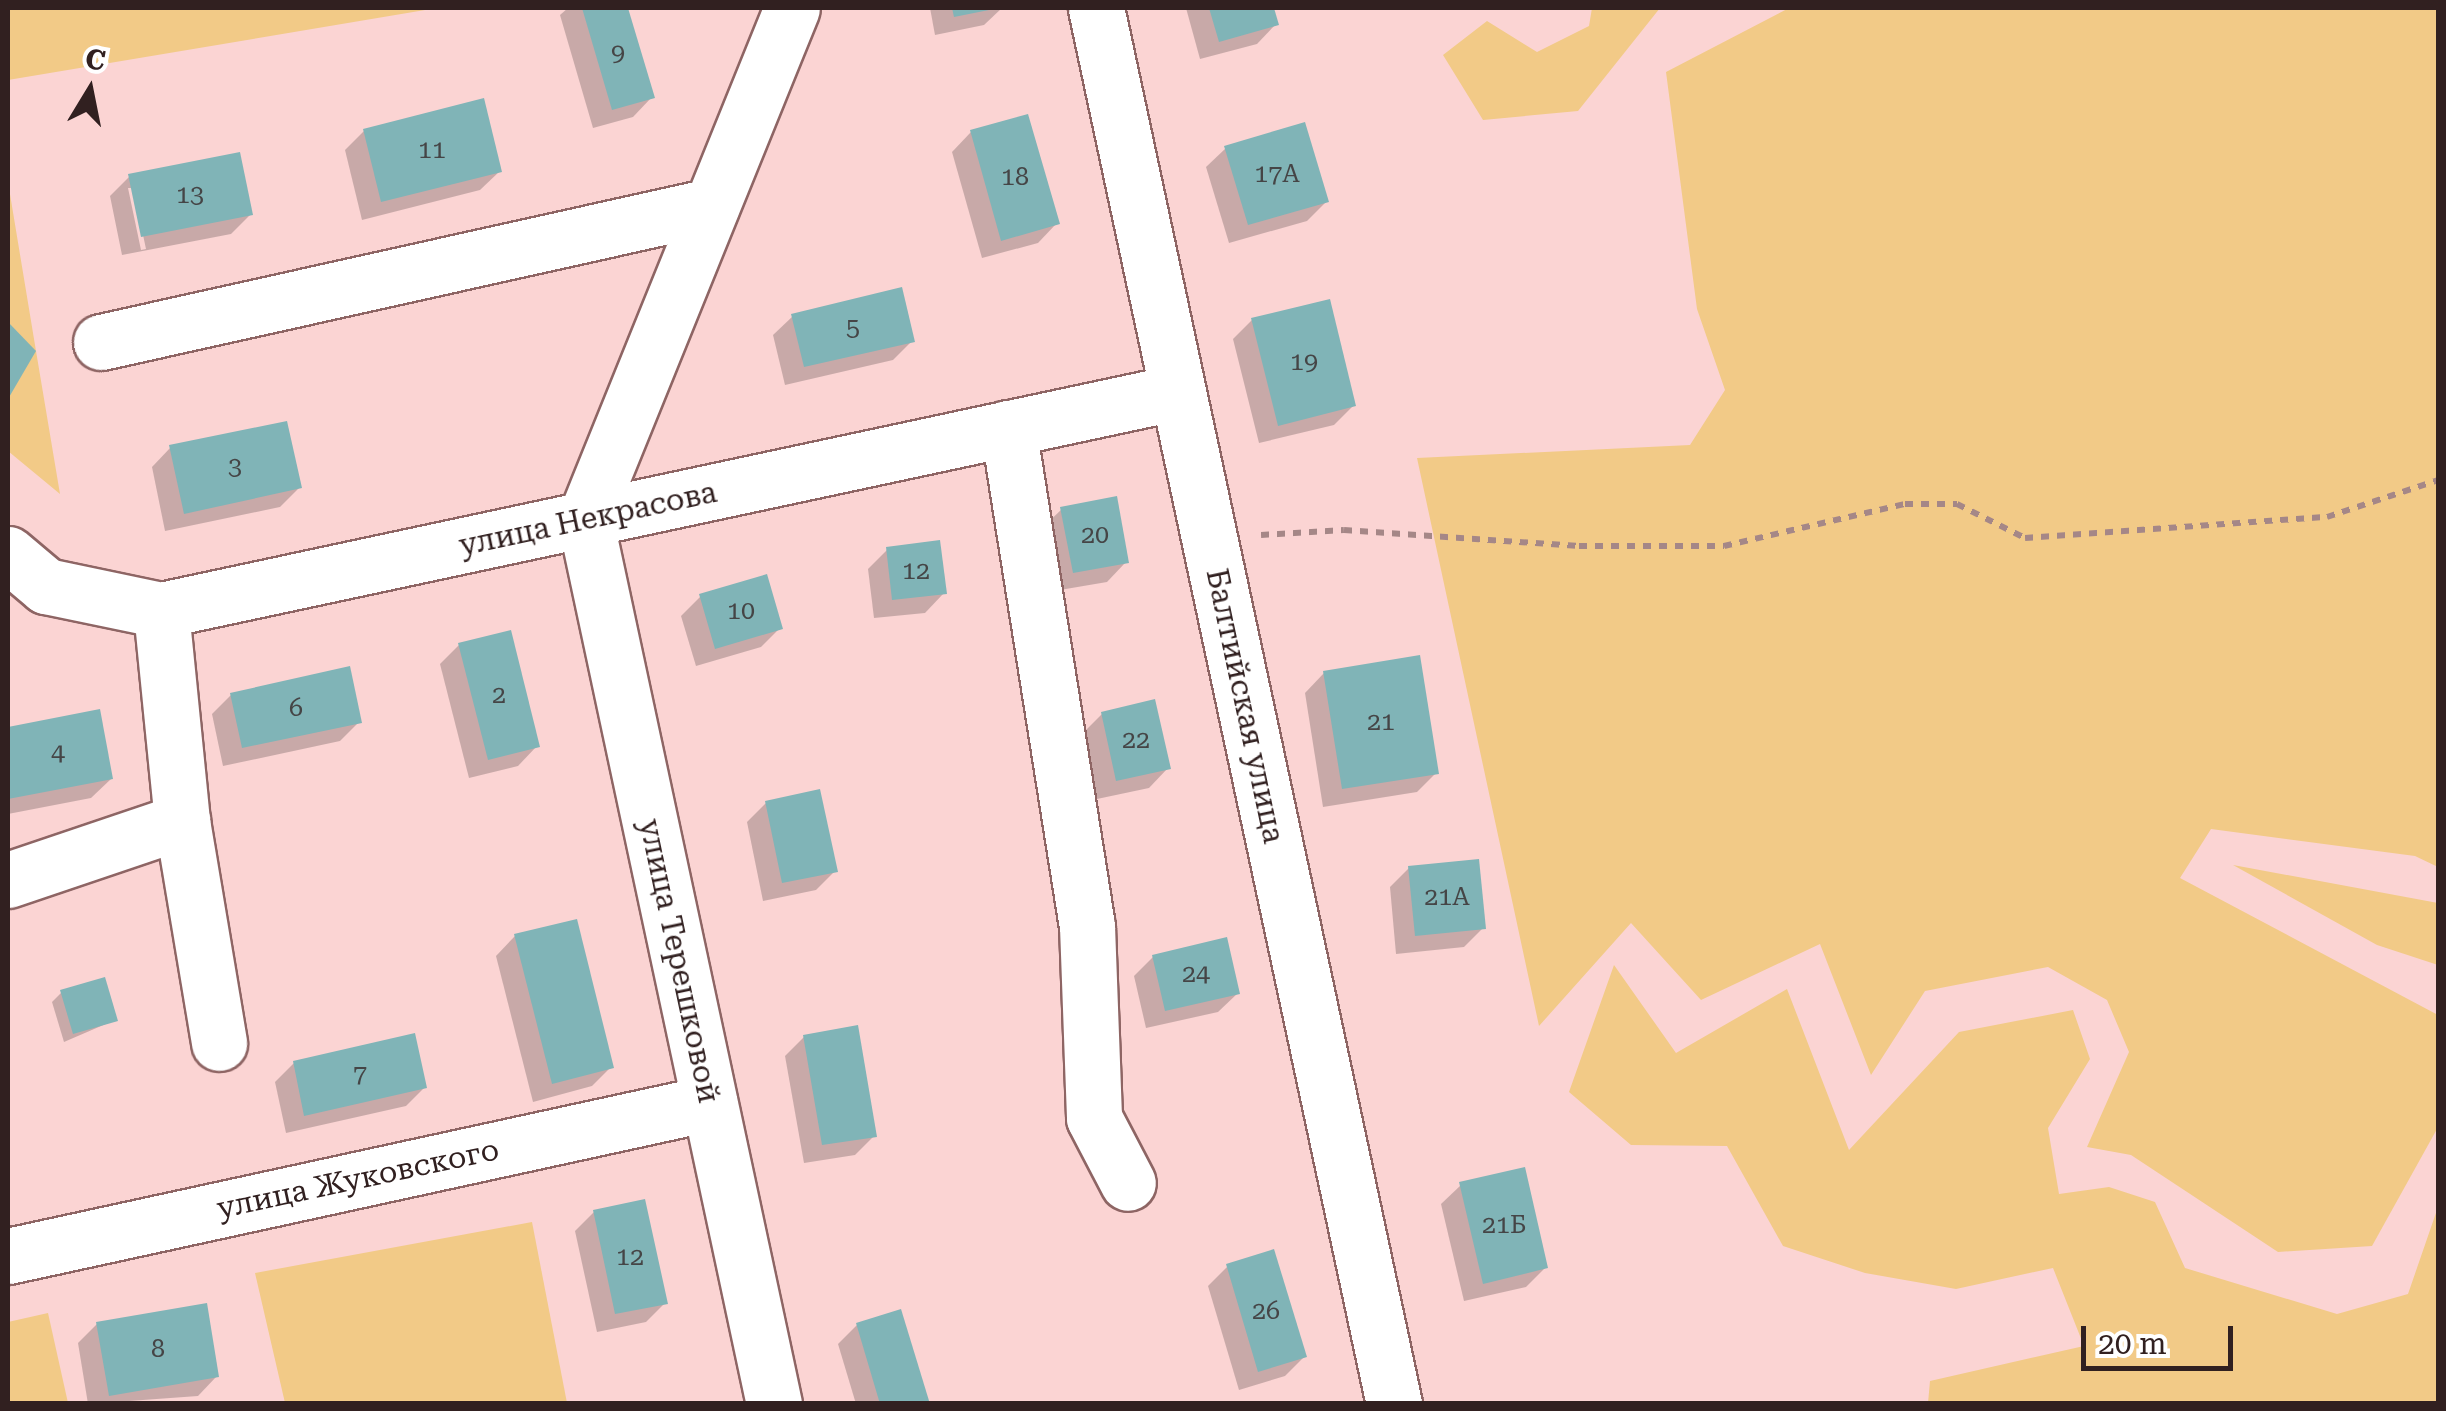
<!DOCTYPE html>
<html>
<head>
<meta charset="utf-8">
<style>
	body { margin:0 }
	#map { position:relative; width:2446px; height:1411px; overflow:hidden; background:#fbd4d3; font-family:"Roboto Serif",serif }
	div>[style] { position:absolute }
	.green>* { inset:0; background:#f2ca87 }
	.shadow>* { inset:0; background:#0003 }
	.building>* { inset:0; background:#80b4b7 }
	.path>* { height:6px; margin-top:-3px; transform-origin:0; background:repeating-linear-gradient(90deg,#a58787 0 8px,transparent 0 16px) }
	.roads { filter:drop-shadow(2px 0 #8e6564) drop-shadow(-2px 0 #8e6564) drop-shadow(0 2px #8e6564) drop-shadow(0 -2px #8e6564) }
	.minor>* { height:55px; margin:-27.5px; padding:0 27.5px; transform-origin:27.5px; border-radius:27.5px; background:#fff }
	span { translate:-50% -50%; white-space:nowrap; text-align:center; line-height:1.15; -webkit-text-stroke:8px #fff; paint-order:stroke }
	.number-label { font-size:25px; color:#454546 }
	.number-label span { -webkit-text-stroke-width:0 }
	.street-label { font-size:30px; color:#312020 }
	.frame { position:absolute; inset:0; border:10px solid #312020; pointer-events:none }
	.north { position:absolute; left:40px; top:40px; width:100px; height:100px; -webkit-text-stroke:8px #fff; paint-order:stroke; rotate:10deg; font-size:28px; font-weight:700; line-height:40px; text-align:center; color:#312020 }
	.north::after { content:''; display:block; margin:auto; width:35px; height:45px; background:#312020; clip-path:polygon(50% 0,100% 100%,50% 72%,0 100%) }
	.scale { position:absolute; left:2081px; top:1326px; width:152px; height:45px; box-sizing:border-box; border:5px solid #312020; border-top:0; padding-left:12px; font-size:30px; line-height:35px; white-space:nowrap; color:#312020; -webkit-text-stroke:8px #fff; paint-order:stroke }
</style>
</head>
<body>
<div id="map">
	<div class="green">
		<i style="clip-path:polygon(8px 8px,437px 8px,8px 80px)"></i>
		<i style="clip-path:polygon(1592px 8px,1660px 8px,1578px 111px,1483px 120px,1443px 55px,1487px 21px,1537px 52px,1589px 26px)"></i>
		<i style="clip-path:polygon(1789px 8px,2438px 8px,2438px 867px,2415px 856px,2211px 829px,2180px 878px,2438px 1015px,2437px 1129px,2372px 1246px,2278px 1252px,2131px 1155px,2087px 1147px,2129px 1052px,2107px 1000px,2048px 967px,1925px 991px,1871px 1075px,1820px 944px,1701px 1000px,1631px 923px,1539px 1026px,1417px 458px,1690px 445px,1725px 390px,1697px 309px,1666px 72px)"></i>
		<i style="clip-path:polygon(8px 182px,36px 351px,60px 494px,8px 451px)"></i>
		<i style="clip-path:polygon(2233px 865px,2438px 903px,2438px 965px,2377px 945px)"></i>
		<i style="clip-path:polygon(1614px 965px,1676px 1053px,1787px 989px,1849px 1150px,1959px 1032px,2073px 1010px,2090px 1059px,2048px 1128px,2059px 1194px,2109px 1187px,2155px 1202px,2185px 1268px,2337px 1314px,2408px 1294px,2438px 1207px,2438px 1403px,1928px 1403px,1930px 1381px,2084px 1346px,2053px 1268px,1956px 1289px,1865px 1273px,1783px 1246px,1727px 1146px,1631px 1145px,1569px 1092px)"></i>
		<i style="clip-path:polygon(532px 1222px,567px 1403px,285px 1403px,255px 1273px)"></i>
		<i style="clip-path:polygon(48px 1313px,68px 1403px,8px 1403px,8px 1322px)"></i>
	</div>
	<div class="shadow">
		<i style="clip-path:polygon(568px 8px,626px 8px,652px 97px,633px 117px,593px 128px,560px 15px)"></i>
		<i style="clip-path:polygon(930px 8px,1002px 8px,984px 25px,935px 35px)"></i>
		<i style="clip-path:polygon(1186px 8px,1271px 8px,1276px 24px,1257px 44px,1200px 59px)"></i>
		<i style="clip-path:polygon(364px 131px,500px 171px,480px 190px,362px 220px,345px 150px)"></i>
		<i style="clip-path:polygon(971px 132px,1057px 223px,1038px 243px,982px 258px,952px 152px)"></i>
		<i style="clip-path:polygon(1226px 148px,1326px 202px,1307px 221px,1229px 243px,1206px 167px)"></i>
		<i style="clip-path:polygon(evenodd,129px 177px,250px 215px,231px 234px,122px 255px,110px 196px,129px 177px,128px 188px,133px 188px,146px 249px,141px 250px,128px 188px)"></i>
		<i style="clip-path:polygon(793px 316px,912px 341px,893px 360px,785px 385px,773px 335px)"></i>
		<i style="clip-path:polygon(1252px 320px,1353px 406px,1334px 425px,1259px 443px,1233px 339px)"></i>
		<i style="clip-path:polygon(171px 447px,299px 488px,280px 507px,165px 531px,152px 467px)"></i>
		<i style="clip-path:polygon(1062px 509px,1126px 562px,1107px 582px,1054px 591px,1042px 528px)"></i>
		<i style="clip-path:polygon(887px 550px,944px 593px,925px 613px,874px 618px,868px 569px)"></i>
		<i style="clip-path:polygon(701px 596px,780px 628px,761px 647px,696px 666px,681px 616px)"></i>
		<i style="clip-path:polygon(459px 645px,537px 746px,518px 766px,469px 778px,440px 664px)"></i>
		<i style="clip-path:polygon(1324px 673px,1436px 773px,1417px 792px,1323px 807px,1305px 693px)"></i>
		<i style="clip-path:polygon(231px 695px,359px 722px,340px 741px,223px 766px,212px 714px)"></i>
		<i style="clip-path:polygon(98px 712px,111px 779px,91px 798px,8px 814px,8px 730px)"></i>
		<i style="clip-path:polygon(1102px 714px,1168px 768px,1149px 788px,1097px 799px,1083px 733px)"></i>
		<i style="clip-path:polygon(766px 803px,835px 871px,816px 890px,763px 901px,747px 822px)"></i>
		<i style="clip-path:polygon(1409px 868px,1483px 928px,1464px 947px,1396px 954px,1390px 887px)"></i>
		<i style="clip-path:polygon(515px 936px,611px 1067px,592px 1086px,533px 1102px,496px 956px)"></i>
		<i style="clip-path:polygon(1153px 957px,1238px 993px,1218px 1012px,1146px 1028px,1134px 976px)"></i>
		<i style="clip-path:polygon(62px 992px,115px 1020px,64px 1042px,52px 1002px)"></i>
		<i style="clip-path:polygon(804px 1037px,874px 1136px,855px 1155px,804px 1163px,785px 1056px)"></i>
		<i style="clip-path:polygon(294px 1063px,425px 1087px,406px 1106px,286px 1133px,275px 1082px)"></i>
		<i style="clip-path:polygon(1461px 1185px,1546px 1267px,1526px 1287px,1464px 1301px,1441px 1204px)"></i>
		<i style="clip-path:polygon(594px 1212px,665px 1303px,646px 1322px,597px 1332px,575px 1231px)"></i>
		<i style="clip-path:polygon(1227px 1267px,1304px 1357px,1285px 1376px,1239px 1390px,1208px 1286px)"></i>
		<i style="clip-path:polygon(97px 1324px,217px 1376px,198px 1396px,88px 1404px,78px 1343px)"></i>
		<i style="clip-path:polygon(857px 1325px,927px 1404px,856px 1404px,838px 1344px)"></i>
	</div>
	<div class="building">
		<i style="clip-path:polygon(582px 8px,628px 8px,655px 98px,612px 110px)"></i>
		<i style="clip-path:polygon(952px 8px,994px 8px,994px 9px,954px 17px)"></i>
		<i style="clip-path:polygon(1209px 8px,1274px 8px,1279px 25px,1219px 42px)"></i>
		<i style="clip-path:polygon(484px 98px,502px 172px,381px 202px,363px 129px)"></i>
		<i style="clip-path:polygon(1028px 114px,1060px 224px,1001px 241px,970px 130px)"></i>
		<i style="clip-path:polygon(1305px 122px,1329px 202px,1248px 225px,1224px 146px)"></i>
		<i style="clip-path:polygon(240px 152px,253px 215px,141px 237px,128px 174px)"></i>
		<i style="clip-path:polygon(902px 287px,915px 342px,804px 367px,791px 314px)"></i>
		<i style="clip-path:polygon(1330px 299px,1356px 406px,1278px 426px,1251px 318px)"></i>
		<i style="clip-path:polygon(8px 322px,36px 351px,8px 399px)"></i>
		<i style="clip-path:polygon(287px 421px,302px 488px,184px 514px,169px 445px)"></i>
		<i style="clip-path:polygon(1117px 496px,1129px 563px,1073px 573px,1060px 507px)"></i>
		<i style="clip-path:polygon(940px 540px,947px 594px,892px 600px,886px 547px)"></i>
		<i style="clip-path:polygon(767px 574px,783px 629px,715px 649px,699px 594px)"></i>
		<i style="clip-path:polygon(511px 630px,540px 747px,488px 760px,458px 643px)"></i>
		<i style="clip-path:polygon(1420px 655px,1439px 774px,1342px 789px,1323px 671px)"></i>
		<i style="clip-path:polygon(350px 666px,362px 723px,242px 748px,230px 693px)"></i>
		<i style="clip-path:polygon(1155px 699px,1171px 769px,1116px 781px,1101px 712px)"></i>
		<i style="clip-path:polygon(100px 709px,113px 779px,8px 799px,8px 727px)"></i>
		<i style="clip-path:polygon(820px 789px,838px 872px,782px 883px,765px 801px)"></i>
		<i style="clip-path:polygon(1479px 859px,1486px 929px,1415px 936px,1408px 866px)"></i>
		<i style="clip-path:polygon(577px 919px,614px 1068px,552px 1084px,514px 934px)"></i>
		<i style="clip-path:polygon(1227px 937px,1240px 994px,1165px 1011px,1152px 955px)"></i>
		<i style="clip-path:polygon(105px 977px,118px 1021px,73px 1034px,60px 990px)"></i>
		<i style="clip-path:polygon(858px 1025px,877px 1137px,822px 1145px,803px 1035px)"></i>
		<i style="clip-path:polygon(415px 1033px,427px 1088px,304px 1116px,293px 1061px)"></i>
		<i style="clip-path:polygon(1525px 1167px,1548px 1268px,1483px 1284px,1459px 1182px)"></i>
		<i style="clip-path:polygon(645px 1199px,668px 1304px,615px 1314px,593px 1210px)"></i>
		<i style="clip-path:polygon(1274px 1249px,1307px 1357px,1258px 1372px,1226px 1264px)"></i>
		<i style="clip-path:polygon(207px 1303px,219px 1377px,109px 1396px,96px 1322px)"></i>
		<i style="clip-path:polygon(901px 1309px,930px 1404px,880px 1404px,856px 1323px)"></i>
	</div>
	<div class="path">
		<i style="left:1261px;top:535px;width:83px;rotate:-3.4deg"></i>
		<i style="left:1344px;top:530px;width:236px;rotate:3.9deg"></i>
		<i style="left:1579px;top:546px;width:145px"></i>
		<i style="left:1724px;top:546px;width:186px;rotate:-13.1deg"></i>
		<i style="left:1905px;top:504px;width:52px"></i>
		<i style="left:1957px;top:504px;width:76px;rotate:26.6deg"></i>
		<i style="left:2025px;top:538px;width:303px;rotate:-4deg"></i>
		<i style="left:2327px;top:517px;width:117px;rotate:-18.4deg"></i>
	</div>
	<div class="roads">
		<div class="minor">
			<i style="left:1096px;top:8px;width:1427px;rotate:77.95deg"></i>
			<i style="left:101px;top:342px;width:625px;rotate:-12.57deg"></i>
			<i style="left:1008px;top:428px;width:504px;rotate:80.99deg"></i>
			<i style="left:1087px;top:926px;width:192px;rotate:87.9deg"></i>
			<i style="left:1094px;top:1118px;width:73px;rotate:62.4deg"></i>
			<i style="left:8px;top:554px;width:50px;rotate:40.1deg"></i>
			<i style="left:46px;top:586px;width:117px;rotate:11.8deg"></i>
			<i style="left:161px;top:610px;width:1040px;rotate:-12.1deg"></i>
			<i style="left:182px;top:821px;width:225px;rotate:80.5deg"></i>
			<i style="left:8px;top:880px;width:184px;rotate:-18.7deg"></i>
			<i style="left:182px;top:821px;width:212px;rotate:-95.7deg"></i>
			<i style="left:8px;top:1256px;width:718px;rotate:-12.31deg"></i>
			<i style="left:774px;top:1404px;width:905px;rotate:-102.05deg"></i>
			<i style="left:585px;top:519px;width:551px;rotate:-67.95deg"></i>
		</div>
	</div>
	<div class="number-label">
		<span style="left:618px;top:53px">9</span>
		<span style="left:432px;top:150px">11</span>
		<span style="left:1277px;top:174px">17А</span>
		<span style="left:1015px;top:177px">18</span>
		<span style="left:190px;top:195px">13</span>
		<span style="left:853px;top:328px">5</span>
		<span style="left:1304px;top:362px">19</span>
		<span style="left:235px;top:467px">3</span>
		<span style="left:1095px;top:535px">20</span>
		<span style="left:916px;top:571px">12</span>
		<span style="left:741px;top:611px">10</span>
		<span style="left:499px;top:695px">2</span>
		<span style="left:296px;top:708px">6</span>
		<span style="left:1381px;top:722px">21</span>
		<span style="left:1136px;top:740px">22</span>
		<span style="left:58px;top:753px">4</span>
		<span style="left:1447px;top:897px">21А</span>
		<span style="left:1196px;top:974px">24</span>
		<span style="left:360px;top:1074px">7</span>
		<span style="left:1504px;top:1225px">21Б</span>
		<span style="left:630px;top:1257px">12</span>
		<span style="left:1266px;top:1311px">26</span>
		<span style="left:158px;top:1349px">8</span>
	</div>
	<div class="street-label">
		<span style="left:588px;top:519px;rotate:-12deg">улица Некрасова</span>
		<span style="left:1245px;top:706px;rotate:78deg">Балтийская улица</span>
		<span style="left:679px;top:961px;rotate:78deg">улица Терешковой</span>
		<span style="left:358px;top:1179px;rotate:-12deg">улица Жуковского</span>
	</div>
	<div class="frame"></div>
	<div class="north">С</div>
	<div class="scale">20 m</div>
</div>
</body>
</html>
